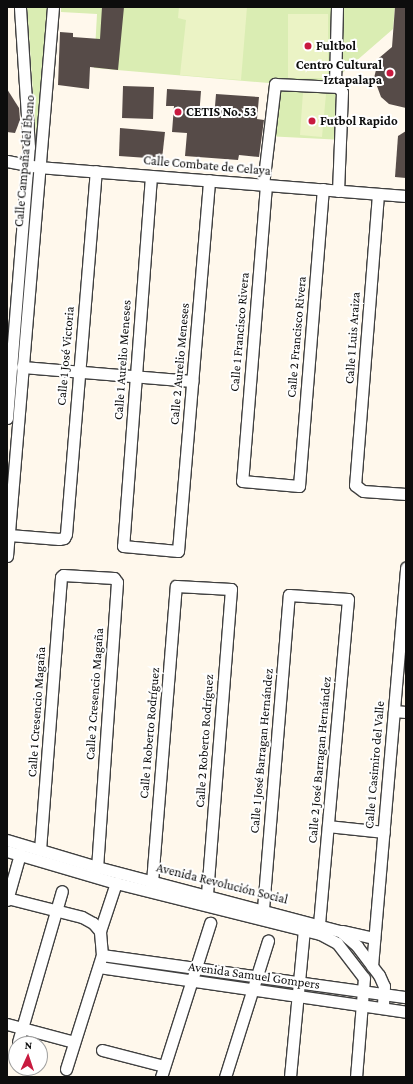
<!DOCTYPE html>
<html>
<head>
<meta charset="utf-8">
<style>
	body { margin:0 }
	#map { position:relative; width:413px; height:1084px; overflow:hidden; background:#fff8ec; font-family:"Crimson Pro",serif }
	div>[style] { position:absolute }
	.green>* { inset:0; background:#daedb3 }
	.pitch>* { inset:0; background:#ebf3c5 }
	.building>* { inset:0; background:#564b48 }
	.roads { filter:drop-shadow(1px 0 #404040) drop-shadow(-1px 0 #404040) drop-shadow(0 1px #404040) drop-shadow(0 -1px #404040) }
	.minor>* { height:11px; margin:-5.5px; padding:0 5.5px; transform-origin:5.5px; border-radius:5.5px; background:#fff }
	.dots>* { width:11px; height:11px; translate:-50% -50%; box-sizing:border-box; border:2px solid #fff; border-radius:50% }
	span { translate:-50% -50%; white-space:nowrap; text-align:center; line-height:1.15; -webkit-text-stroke:4px #fff; paint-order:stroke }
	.poi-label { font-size:13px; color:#0d0d0d; font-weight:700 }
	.left { translate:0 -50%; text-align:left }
	.right { translate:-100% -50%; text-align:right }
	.street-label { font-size:13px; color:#0d0d0d }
	.frame { position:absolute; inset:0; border:8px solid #0d0d0d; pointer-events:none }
	.north { position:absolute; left:8px; top:1036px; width:40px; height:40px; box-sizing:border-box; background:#fff; border:1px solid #9e9e9e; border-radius:50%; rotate:3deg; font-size:11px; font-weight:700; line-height:16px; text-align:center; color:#0d0d0d }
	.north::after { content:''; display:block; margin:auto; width:14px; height:18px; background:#c81a3f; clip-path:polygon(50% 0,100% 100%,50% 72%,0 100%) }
</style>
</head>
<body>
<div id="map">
	<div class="green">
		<i style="clip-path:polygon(27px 7px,49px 7px,37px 149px)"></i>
		<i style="clip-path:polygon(61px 7px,395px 7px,393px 29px,332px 82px,339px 83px,344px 140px,265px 136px,269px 83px,94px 68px,97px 14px,61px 12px)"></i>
	</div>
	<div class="pitch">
		<i style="clip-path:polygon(179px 7px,247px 7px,241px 80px,180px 75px,186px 20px,178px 18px)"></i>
		<i style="clip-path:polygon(288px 14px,328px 14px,328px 78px,288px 78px)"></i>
		<i style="clip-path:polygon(303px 92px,326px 94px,322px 137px,300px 135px)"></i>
	</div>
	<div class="building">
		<i style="clip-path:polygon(102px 7px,124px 7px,118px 70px,90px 67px,89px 89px,58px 85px,60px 32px,73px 33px,73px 37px,100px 39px)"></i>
		<i style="clip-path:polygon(395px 7px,406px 7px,406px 108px,389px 104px,381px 97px,374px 78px,379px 58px,392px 47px)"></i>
		<i style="clip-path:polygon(123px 86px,154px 87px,153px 119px,122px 118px)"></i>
		<i style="clip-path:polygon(7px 89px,19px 108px,20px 120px,15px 133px,7px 132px)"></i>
		<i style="clip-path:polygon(167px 89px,201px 91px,199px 117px,214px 118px,216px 94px,259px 97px,257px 119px,264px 120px,259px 157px,239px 155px,238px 160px,185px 156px,187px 133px,172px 132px,174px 106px,166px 106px)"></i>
		<i style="clip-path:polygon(120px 128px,165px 132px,162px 159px,119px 156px)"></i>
		<i style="clip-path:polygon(406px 131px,406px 178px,395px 177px,398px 136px)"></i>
	</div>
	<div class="roads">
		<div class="minor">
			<i style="left:337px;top:7px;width:76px;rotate:91.5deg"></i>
			<i style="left:335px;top:83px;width:11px;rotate:52deg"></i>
			<i style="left:342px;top:92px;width:99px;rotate:92.3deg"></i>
			<i style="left:7px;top:161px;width:32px;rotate:11deg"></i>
			<i style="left:38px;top:167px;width:369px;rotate:4.5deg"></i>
			<i style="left:151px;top:176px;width:371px;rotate:94.3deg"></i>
			<i style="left:123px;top:546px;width:55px;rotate:5.2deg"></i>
			<i style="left:178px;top:551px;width:372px;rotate:-85.2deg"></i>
			<i style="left:263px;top:185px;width:102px;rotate:-83.2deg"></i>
			<i style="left:275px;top:84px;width:64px;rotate:2.7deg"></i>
			<i style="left:266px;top:185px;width:297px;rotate:94.6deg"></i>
			<i style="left:242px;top:481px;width:57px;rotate:5deg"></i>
			<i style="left:299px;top:486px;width:298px;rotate:-85.4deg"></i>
			<i style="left:378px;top:194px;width:292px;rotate:94.5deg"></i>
			<i style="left:355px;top:485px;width:10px;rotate:37deg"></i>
			<i style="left:363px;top:491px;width:43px;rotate:4deg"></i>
			<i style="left:22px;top:367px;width:171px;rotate:4.7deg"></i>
			<i style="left:7px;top:418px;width:272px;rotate:-85.4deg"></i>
			<i style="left:29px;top:147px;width:140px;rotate:-93.7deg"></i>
			<i style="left:9px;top:535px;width:50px;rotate:4.6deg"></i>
			<i style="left:59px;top:539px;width:5px;rotate:-11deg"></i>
			<i style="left:64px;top:538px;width:4px;rotate:-63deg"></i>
			<i style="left:66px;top:534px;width:364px;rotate:-85.3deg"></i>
			<i style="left:7px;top:556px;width:551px;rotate:-85.21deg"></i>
			<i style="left:394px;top:711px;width:12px;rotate:5deg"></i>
			<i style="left:328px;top:826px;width:56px;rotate:6.1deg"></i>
			<i style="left:7px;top:840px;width:94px;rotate:16.7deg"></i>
			<i style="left:97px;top:867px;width:251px;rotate:14.8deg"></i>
			<i style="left:340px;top:931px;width:23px;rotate:41deg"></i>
			<i style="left:357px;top:946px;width:36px;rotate:53deg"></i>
			<i style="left:379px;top:975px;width:12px;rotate:66deg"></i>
			<i style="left:384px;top:986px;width:22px;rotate:93deg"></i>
			<i style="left:40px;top:850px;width:274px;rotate:-85.6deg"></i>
			<i style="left:61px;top:577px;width:3px;rotate:-45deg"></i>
			<i style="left:63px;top:575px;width:51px;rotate:3.4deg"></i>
			<i style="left:114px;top:578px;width:5px;rotate:53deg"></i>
			<i style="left:117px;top:582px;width:286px;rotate:94deg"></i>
			<i style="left:7px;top:851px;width:114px;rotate:16.4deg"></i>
			<i style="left:116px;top:883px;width:210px;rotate:14deg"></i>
			<i style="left:320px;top:934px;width:19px;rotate:28deg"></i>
			<i style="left:337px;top:943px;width:44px;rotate:52.4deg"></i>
			<i style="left:364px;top:978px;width:99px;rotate:94.6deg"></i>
			<i style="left:152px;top:882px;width:297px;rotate:-85.4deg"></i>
			<i style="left:176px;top:586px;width:55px;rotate:3.1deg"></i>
			<i style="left:231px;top:589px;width:307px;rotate:94.5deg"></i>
			<i style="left:7px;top:898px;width:77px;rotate:14.2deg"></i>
			<i style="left:82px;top:917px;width:13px;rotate:29deg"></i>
			<i style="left:93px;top:923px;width:11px;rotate:49deg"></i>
			<i style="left:7px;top:900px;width:48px;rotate:-74.2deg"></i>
			<i style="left:263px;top:909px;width:315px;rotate:-85.3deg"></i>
			<i style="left:289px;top:595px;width:59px;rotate:3.9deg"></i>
			<i style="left:348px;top:599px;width:325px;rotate:95.1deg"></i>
			<i style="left:343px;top:931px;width:32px;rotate:13deg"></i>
			<i style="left:102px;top:955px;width:307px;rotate:7.9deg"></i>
			<i style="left:372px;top:966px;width:400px;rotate:-85.1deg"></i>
			<i style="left:99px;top:967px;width:310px;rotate:8.3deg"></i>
			<i style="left:7px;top:1024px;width:69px;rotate:15deg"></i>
			<i style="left:18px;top:1042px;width:157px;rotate:-73.8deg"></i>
			<i style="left:102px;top:1050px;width:64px;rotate:14.5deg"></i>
			<i style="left:66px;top:1069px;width:120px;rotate:-72.5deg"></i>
			<i style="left:102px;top:955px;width:24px;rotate:-95deg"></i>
			<i style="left:100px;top:931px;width:51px;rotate:-71.6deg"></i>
			<i style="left:161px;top:1077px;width:162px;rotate:-72.3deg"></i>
			<i style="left:225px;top:1077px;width:143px;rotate:-72.5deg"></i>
			<i style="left:290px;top:1077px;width:148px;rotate:-84.6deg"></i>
		</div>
	</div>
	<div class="dots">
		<i style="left:308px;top:46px;background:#c81a3f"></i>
		<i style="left:390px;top:73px;background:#c81a3f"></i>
		<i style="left:178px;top:112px;background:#c81a3f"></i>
		<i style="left:312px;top:121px;background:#c81a3f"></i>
	</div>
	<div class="poi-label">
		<span class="left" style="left:316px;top:46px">Fultbol</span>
		<span class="right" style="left:382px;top:73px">Centro Cultural<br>Iztapalapa</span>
		<span class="left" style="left:186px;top:112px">CETIS No. 53</span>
		<span class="left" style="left:320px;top:121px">Futbol Rapido</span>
	</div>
	<div class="street-label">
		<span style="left:25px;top:161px;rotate:-85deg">Calle Campaña del Ébano</span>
		<span style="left:207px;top:166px;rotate:5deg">Calle Combate de Celaya</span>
		<span style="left:240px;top:332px;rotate:-85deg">Calle 1 Francisco Rivera</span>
		<span style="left:297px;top:337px;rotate:-85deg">Calle 2 Francisco Rivera</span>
		<span style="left:353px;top:338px;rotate:-86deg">Calle 1 Luis Araiza</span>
		<span style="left:66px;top:356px;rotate:-85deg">Calle 1 José Victoria</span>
		<span style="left:123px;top:360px;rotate:-86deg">Calle 1 Aurelio Meneses</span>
		<span style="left:180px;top:364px;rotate:-85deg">Calle 2 Aurelio Meneses</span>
		<span style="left:95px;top:694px;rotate:-86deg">Calle 2 Cresencio Magaña</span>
		<span style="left:37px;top:712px;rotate:-86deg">Calle 1 Cresencio Magaña</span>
		<span style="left:150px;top:733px;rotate:-85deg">Calle 1 Roberto Rodríguez</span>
		<span style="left:205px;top:741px;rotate:-86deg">Calle 2 Roberto Rodríguez</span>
		<span style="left:262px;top:751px;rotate:-85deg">Calle 1 José Barragan Hernández</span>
		<span style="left:320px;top:760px;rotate:-85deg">Calle 2 José Barragan Hernández</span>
		<span style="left:375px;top:765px;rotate:-85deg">Calle 1 Casimiro del Valle</span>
		<span style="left:222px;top:884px;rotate:14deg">Avenida Revolución Social</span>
		<span style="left:254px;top:976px;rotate:8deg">Avenida Samuel Gompers</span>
	</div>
	<div class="frame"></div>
	<div class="north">N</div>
</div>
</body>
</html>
